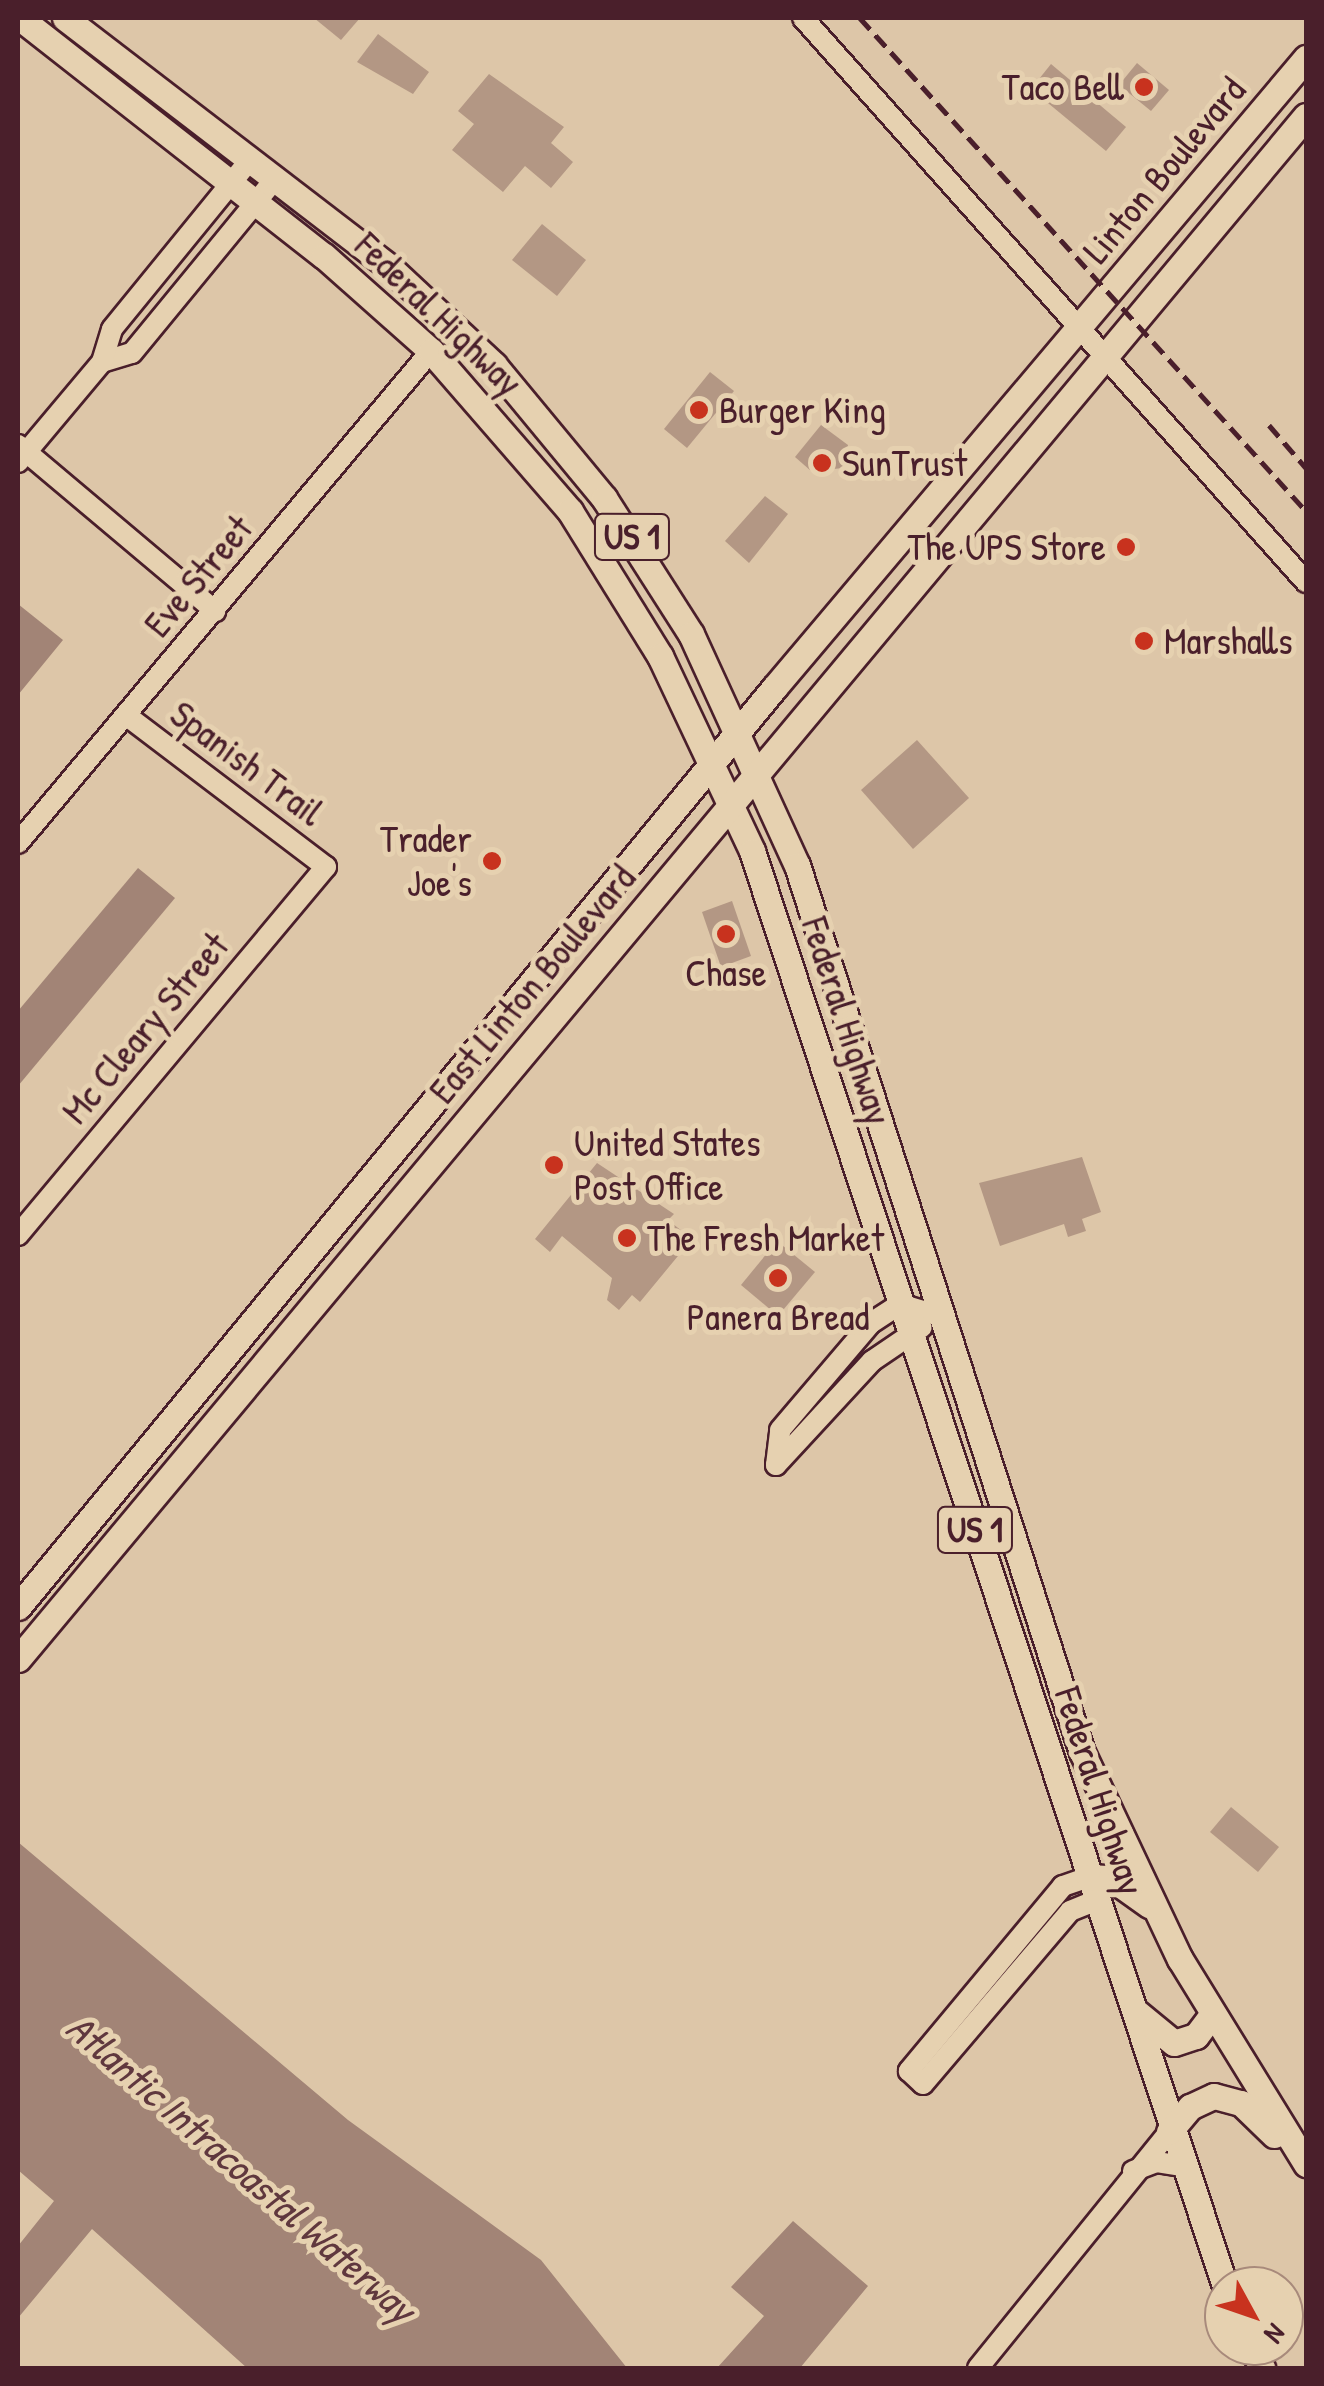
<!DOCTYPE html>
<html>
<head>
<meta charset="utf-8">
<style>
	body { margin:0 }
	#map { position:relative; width:1324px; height:2386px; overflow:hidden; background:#ddc6a8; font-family:"Patrick Hand",sans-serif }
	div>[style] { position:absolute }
	.water>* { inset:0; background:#a28476 }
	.building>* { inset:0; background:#b39784 }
	.roads { filter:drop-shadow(2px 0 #4a1f2b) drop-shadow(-2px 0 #4a1f2b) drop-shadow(0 2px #4a1f2b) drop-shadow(0 -2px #4a1f2b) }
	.minor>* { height:20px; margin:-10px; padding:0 10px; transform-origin:10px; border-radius:10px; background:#e6d1b0 }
	.major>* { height:25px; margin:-12.5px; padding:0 12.5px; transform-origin:12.5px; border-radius:12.5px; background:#e6d1b0 }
	.rail>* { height:5px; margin-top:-2.5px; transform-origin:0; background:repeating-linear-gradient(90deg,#4a1f2b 0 15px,transparent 0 23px) }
	.dots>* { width:28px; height:28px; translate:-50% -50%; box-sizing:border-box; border:5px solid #e6d1b0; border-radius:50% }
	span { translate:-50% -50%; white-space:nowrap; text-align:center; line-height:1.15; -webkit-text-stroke:10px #e6d1b0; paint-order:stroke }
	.shield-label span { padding:2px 8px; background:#e6d1b0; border:2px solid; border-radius:8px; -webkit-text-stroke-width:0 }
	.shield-label { font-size:35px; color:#4a1f2b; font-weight:700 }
	.poi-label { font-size:38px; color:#4a1f2b }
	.right { translate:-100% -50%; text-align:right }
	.left { translate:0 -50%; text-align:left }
	.street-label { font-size:38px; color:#4a1f2b }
	.water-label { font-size:40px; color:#60383e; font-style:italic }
	.frame { position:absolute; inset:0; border:20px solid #4a1f2b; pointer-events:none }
	.north { position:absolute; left:1204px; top:2266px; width:100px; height:100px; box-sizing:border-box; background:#e6d1b0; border:2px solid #a88a7b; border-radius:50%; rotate:130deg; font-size:28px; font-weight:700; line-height:40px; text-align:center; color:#4a1f2b }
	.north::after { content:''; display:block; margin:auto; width:35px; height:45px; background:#c8321e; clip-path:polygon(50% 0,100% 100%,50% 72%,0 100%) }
</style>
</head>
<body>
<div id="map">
	<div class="water">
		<i style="clip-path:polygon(18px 604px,63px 640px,18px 695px,18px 603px)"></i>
		<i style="clip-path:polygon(138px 868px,175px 898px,18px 1086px,18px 1011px)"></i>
		<i style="clip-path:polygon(18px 1842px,348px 2120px,541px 2260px,627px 2368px,247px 2368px,92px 2229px,18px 2318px,18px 2246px,54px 2201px,18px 2170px)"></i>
		<i style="clip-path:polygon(793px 2221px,868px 2286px,800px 2368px,717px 2368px,764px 2316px,731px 2287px)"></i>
	</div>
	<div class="building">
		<i style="clip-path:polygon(314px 18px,360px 18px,341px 40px)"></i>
		<i style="clip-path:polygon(378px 34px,429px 72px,413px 94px,357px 62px)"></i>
		<i style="clip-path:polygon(1137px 63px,1169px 90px,1151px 111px,1119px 85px)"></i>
		<i style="clip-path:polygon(1051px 64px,1126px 127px,1106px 151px,1031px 89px)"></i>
		<i style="clip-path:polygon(489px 74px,564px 127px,551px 143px,573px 162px,551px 188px,525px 166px,503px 192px,452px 150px,474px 124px,458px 111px)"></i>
		<i style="clip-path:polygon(542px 224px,586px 260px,557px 296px,512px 260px)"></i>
		<i style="clip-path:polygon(710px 372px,734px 391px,687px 448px,664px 429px)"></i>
		<i style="clip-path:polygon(821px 425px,848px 445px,844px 468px,811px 471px,795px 457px)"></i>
		<i style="clip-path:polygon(765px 496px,788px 514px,749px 563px,725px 541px)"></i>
		<i style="clip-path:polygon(917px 740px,969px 798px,913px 849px,861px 790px)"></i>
		<i style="clip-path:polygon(732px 901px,751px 956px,721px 967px,702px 912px)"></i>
		<i style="clip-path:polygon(1082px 1157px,1101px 1212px,1082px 1219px,1086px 1231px,1068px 1237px,1064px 1224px,1000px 1246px,979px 1183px)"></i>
		<i style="clip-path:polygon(597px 1163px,674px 1214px,668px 1220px,692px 1239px,640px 1302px,632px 1295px,619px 1310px,607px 1300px,612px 1278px,562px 1236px,550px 1252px,535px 1239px)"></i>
		<i style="clip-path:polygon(777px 1241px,815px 1272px,778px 1316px,741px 1285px)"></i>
		<i style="clip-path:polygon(1231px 1807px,1279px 1847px,1258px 1872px,1210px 1832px)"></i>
	</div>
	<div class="roads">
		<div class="minor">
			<i style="left:803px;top:18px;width:756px;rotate:48.27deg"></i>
			<i style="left:102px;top:362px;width:31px;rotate:-17deg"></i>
			<i style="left:132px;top:353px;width:227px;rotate:-50.6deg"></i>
			<i style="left:18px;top:445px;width:258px;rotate:40.1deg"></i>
			<i style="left:18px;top:462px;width:131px;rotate:-50deg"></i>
			<i style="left:102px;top:362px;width:34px;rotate:-73deg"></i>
			<i style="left:112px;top:329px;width:218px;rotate:-50.8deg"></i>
			<i style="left:18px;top:843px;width:642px;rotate:-49.99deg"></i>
			<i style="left:18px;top:1235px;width:480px;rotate:-50.1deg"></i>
			<i style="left:326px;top:867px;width:251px;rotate:-142.8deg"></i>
			<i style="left:776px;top:1465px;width:35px;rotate:-83deg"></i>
			<i style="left:780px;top:1430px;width:140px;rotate:-49.6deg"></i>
			<i style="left:871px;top:1323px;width:35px;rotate:-33deg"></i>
			<i style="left:900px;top:1304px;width:45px;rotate:16.8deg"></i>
			<i style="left:776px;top:1465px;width:142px;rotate:-47.3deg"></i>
			<i style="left:872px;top:1361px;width:60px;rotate:-34.2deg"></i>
			<i style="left:1089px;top:1877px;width:28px;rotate:161deg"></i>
			<i style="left:1063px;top:1886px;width:241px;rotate:129.8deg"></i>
			<i style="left:909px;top:2071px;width:19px;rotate:43deg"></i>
			<i style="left:923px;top:2084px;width:227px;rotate:-49.6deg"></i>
			<i style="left:1070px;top:1911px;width:29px;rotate:-22deg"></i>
			<i style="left:1133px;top:2171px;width:26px;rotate:-21deg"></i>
			<i style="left:1157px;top:2162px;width:24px;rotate:9deg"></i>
			<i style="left:978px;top:2368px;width:304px;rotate:-51deg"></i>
		</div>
		<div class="major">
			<i style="left:20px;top:18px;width:386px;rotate:38.1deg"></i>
			<i style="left:324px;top:256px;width:143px;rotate:41.6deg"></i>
			<i style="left:431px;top:351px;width:212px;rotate:49deg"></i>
			<i style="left:570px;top:511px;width:171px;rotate:58.2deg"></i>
			<i style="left:660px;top:656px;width:216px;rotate:64.7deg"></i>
			<i style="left:752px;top:851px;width:1511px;rotate:71.76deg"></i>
			<i style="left:65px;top:18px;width:409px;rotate:37.5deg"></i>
			<i style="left:389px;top:267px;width:144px;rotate:43deg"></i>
			<i style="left:494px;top:365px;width:173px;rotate:50.4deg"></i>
			<i style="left:604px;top:498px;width:161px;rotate:57.4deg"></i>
			<i style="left:691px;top:634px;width:254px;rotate:65.4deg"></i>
			<i style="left:797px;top:865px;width:932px;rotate:72.19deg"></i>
			<i style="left:1082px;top:1752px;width:229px;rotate:64.7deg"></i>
			<i style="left:1180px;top:1959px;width:241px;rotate:58.4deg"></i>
			<i style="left:18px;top:1607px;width:1190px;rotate:-50.56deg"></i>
			<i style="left:774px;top:688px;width:825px;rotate:-49.82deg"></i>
			<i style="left:18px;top:1659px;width:2010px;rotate:-50.15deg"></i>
			<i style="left:1089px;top:1877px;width:22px;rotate:3deg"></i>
			<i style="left:1111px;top:1878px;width:47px;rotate:35.4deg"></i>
			<i style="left:1135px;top:2011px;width:50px;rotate:39.4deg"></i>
			<i style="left:1174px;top:2043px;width:23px;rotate:-18deg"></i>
			<i style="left:1196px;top:2036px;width:25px;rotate:-53deg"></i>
			<i style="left:1169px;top:2132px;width:33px;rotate:-50deg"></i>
			<i style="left:1190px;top:2107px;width:26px;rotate:-25deg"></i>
			<i style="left:1214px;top:2096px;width:28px;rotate:15deg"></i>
			<i style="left:1241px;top:2103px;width:46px;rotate:44.1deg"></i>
			<i style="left:1251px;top:2346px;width:25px;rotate:63deg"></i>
		</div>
	</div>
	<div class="rail">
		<i style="left:860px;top:18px;width:665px;rotate:47.87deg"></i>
		<i style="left:1269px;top:425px;width:57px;rotate:49.3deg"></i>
	</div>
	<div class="dots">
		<i style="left:1144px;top:87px;background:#c8321e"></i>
		<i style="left:699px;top:410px;background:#c8321e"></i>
		<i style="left:822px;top:463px;background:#c8321e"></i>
		<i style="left:1126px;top:547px;background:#c8321e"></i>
		<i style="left:1144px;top:641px;background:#c8321e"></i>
		<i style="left:492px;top:861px;background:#c8321e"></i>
		<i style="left:726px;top:934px;background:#c8321e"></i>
		<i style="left:554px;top:1165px;background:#c8321e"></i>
		<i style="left:627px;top:1238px;background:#c8321e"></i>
		<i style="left:778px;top:1278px;background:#c8321e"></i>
	</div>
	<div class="shield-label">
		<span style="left:632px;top:537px">US 1</span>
		<span style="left:975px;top:1530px">US 1</span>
	</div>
	<div class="poi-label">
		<span class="right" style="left:1124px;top:87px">Taco Bell</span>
		<span class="left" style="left:719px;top:410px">Burger King</span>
		<span class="left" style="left:842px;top:463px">SunTrust</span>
		<span class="right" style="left:1106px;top:547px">The UPS Store</span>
		<span class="left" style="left:1164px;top:641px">Marshalls</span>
		<span class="right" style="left:472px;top:861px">Trader<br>Joe's</span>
		<span style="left:726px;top:973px">Chase</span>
		<span class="left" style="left:574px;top:1165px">United States<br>Post Office</span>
		<span class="left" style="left:647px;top:1238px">The Fresh Market</span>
		<span style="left:778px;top:1317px">Panera Bread</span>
	</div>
	<div class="street-label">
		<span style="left:1164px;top:170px;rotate:-50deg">Linton Boulevard</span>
		<span style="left:439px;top:314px;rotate:44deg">Federal Highway</span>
		<span style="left:198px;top:576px;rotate:-50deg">Eve Street</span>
		<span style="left:247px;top:763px;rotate:37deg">Spanish Trail</span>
		<span style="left:532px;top:984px;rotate:-50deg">East Linton Boulevard</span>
		<span style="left:847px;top:1021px;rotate:72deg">Federal Highway</span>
		<span style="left:145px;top:1028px;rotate:-50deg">Mc Cleary Street</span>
		<span style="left:1100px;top:1791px;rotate:72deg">Federal Highway</span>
	</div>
	<div class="water-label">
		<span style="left:242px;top:2167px;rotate:41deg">Atlantic Intracoastal Waterway</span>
	</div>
	<div class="frame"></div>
	<div class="north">N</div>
</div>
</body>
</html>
